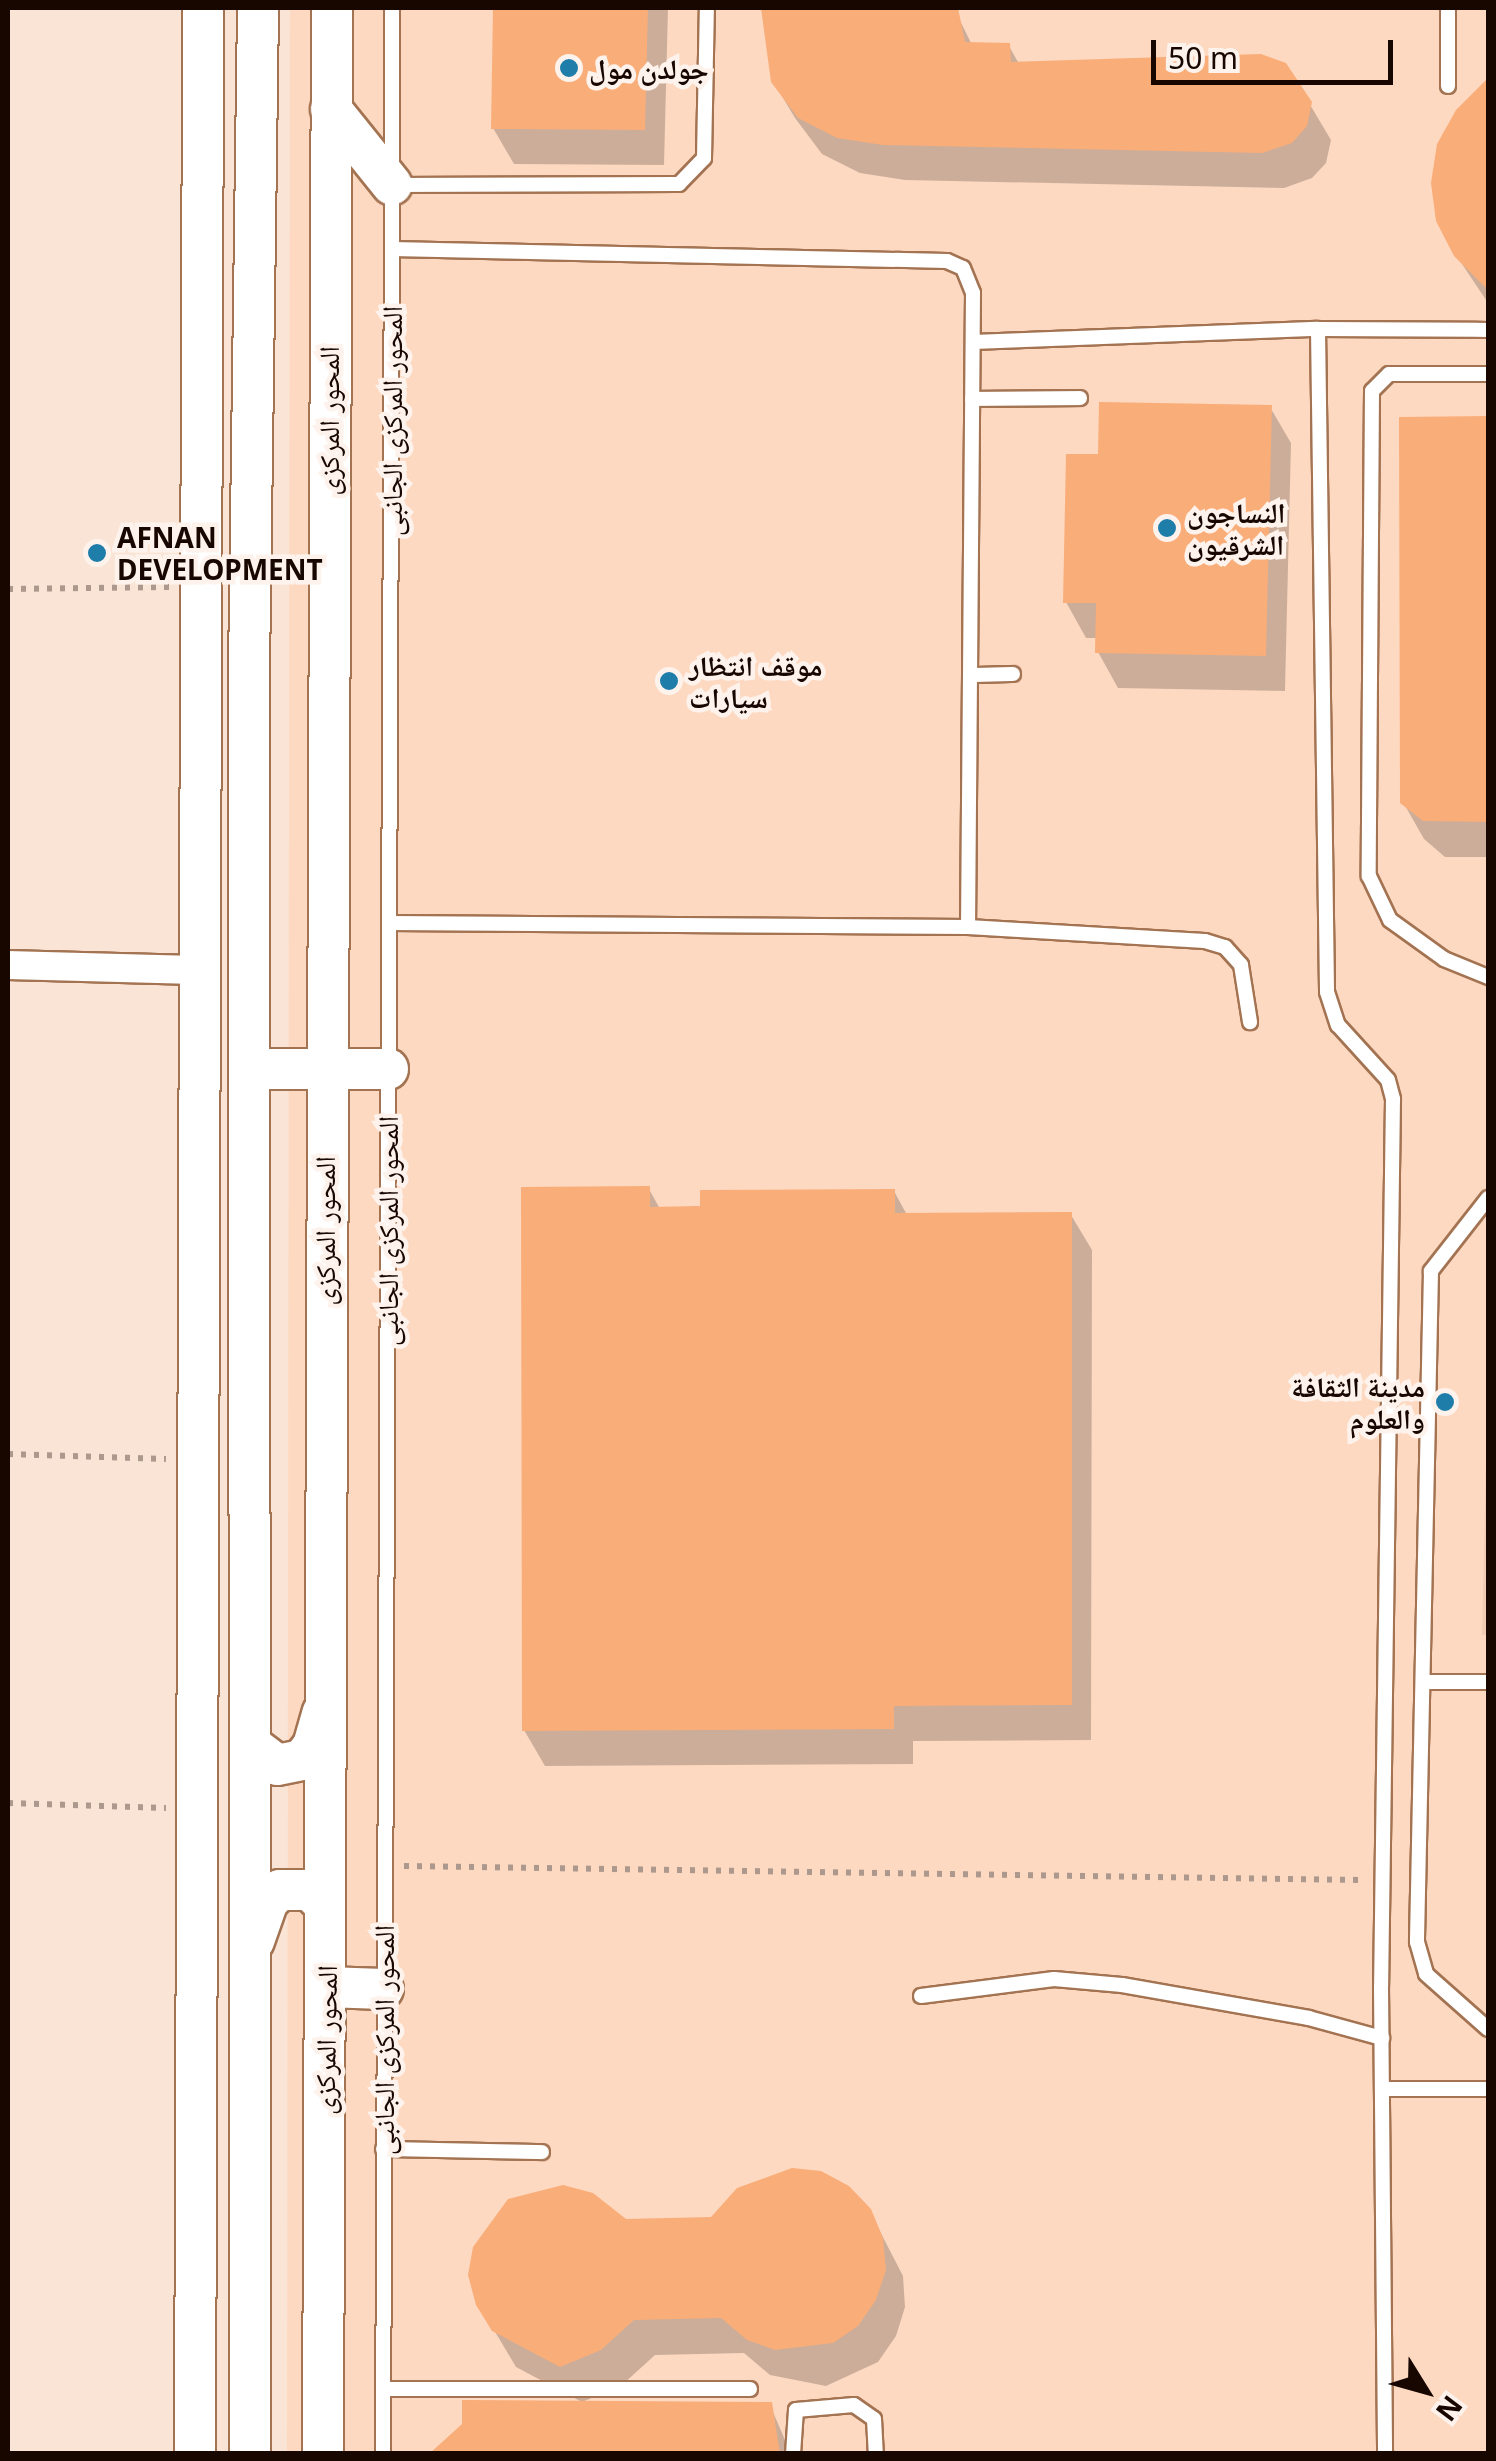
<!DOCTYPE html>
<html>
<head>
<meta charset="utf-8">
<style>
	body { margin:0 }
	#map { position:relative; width:1496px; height:2461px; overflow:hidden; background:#fae4d5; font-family:"Noto Sans","Noto Naskh Arabic",sans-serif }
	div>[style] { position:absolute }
	.built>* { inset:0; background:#fed9c1 }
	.green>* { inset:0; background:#f1cbb2 }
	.shadow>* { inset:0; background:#0003 }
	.building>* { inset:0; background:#f9ad79 }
	.path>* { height:6px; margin-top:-3px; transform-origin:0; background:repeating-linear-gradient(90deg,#ac988c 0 5px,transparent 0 13px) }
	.roads { filter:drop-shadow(2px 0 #a37352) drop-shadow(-2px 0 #a37352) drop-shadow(0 2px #a37352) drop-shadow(0 -2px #a37352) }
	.lane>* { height:14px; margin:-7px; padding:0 7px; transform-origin:7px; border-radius:7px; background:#fff }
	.street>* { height:28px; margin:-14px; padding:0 14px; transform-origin:14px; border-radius:14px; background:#fff }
	.secondary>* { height:40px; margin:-20px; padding:0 20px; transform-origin:20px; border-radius:20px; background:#fff }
	.dots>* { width:28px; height:28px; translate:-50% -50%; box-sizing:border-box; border:5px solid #fef3ec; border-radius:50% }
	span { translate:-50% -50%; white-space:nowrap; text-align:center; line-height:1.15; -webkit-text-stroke:9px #fef3ec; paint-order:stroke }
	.poi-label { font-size:28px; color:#180700; font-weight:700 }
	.left { translate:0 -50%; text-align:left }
	.right { translate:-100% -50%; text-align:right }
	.street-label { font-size:28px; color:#180700 }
	.frame { position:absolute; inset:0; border:10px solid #180700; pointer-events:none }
	.north { position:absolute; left:1376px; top:2341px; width:100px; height:100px; -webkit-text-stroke:8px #fef3ec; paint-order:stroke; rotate:127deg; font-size:28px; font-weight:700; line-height:40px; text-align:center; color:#180700 }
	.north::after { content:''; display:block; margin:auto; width:35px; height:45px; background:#180700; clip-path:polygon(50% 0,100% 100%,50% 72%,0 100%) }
	.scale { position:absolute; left:1151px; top:40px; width:242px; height:45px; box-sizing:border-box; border:5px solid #180700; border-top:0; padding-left:12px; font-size:30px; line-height:35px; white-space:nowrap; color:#180700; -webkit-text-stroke:8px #fef3ec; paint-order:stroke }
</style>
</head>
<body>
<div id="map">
	<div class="built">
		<i style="clip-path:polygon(290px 8px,1488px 8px,1488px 2453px,287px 2454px)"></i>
	</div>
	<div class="green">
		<i style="clip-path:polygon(1487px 1420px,1488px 1420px,1488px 1635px,1482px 1635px)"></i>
	</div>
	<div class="shadow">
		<i style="clip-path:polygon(495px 8px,668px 8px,664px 165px,514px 164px,493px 128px)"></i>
		<i style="clip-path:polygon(764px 8px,954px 8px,972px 45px,1009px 46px,1019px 64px,1309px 103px,1331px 140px,1326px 163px,1312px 178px,1284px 188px,905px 180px,860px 173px,822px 154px,795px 118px,773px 81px)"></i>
		<i style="clip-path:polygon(1488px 83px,1488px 303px,1456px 255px)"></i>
		<i style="clip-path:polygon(1270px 407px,1291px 443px,1285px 691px,1118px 688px,1098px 652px,1098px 638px,1086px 638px,1066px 602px,1100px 457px)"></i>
		<i style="clip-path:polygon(1488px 419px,1488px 857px,1445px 857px,1424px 839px,1403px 802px,1401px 420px)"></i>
		<i style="clip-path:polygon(649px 1189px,660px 1209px,894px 1191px,907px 1215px,1071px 1215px,1092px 1250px,1091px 1740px,913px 1741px,913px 1764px,545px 1766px,524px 1730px)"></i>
		<i style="clip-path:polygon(563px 2188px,625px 2222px,869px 2210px,903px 2276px,905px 2307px,896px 2336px,878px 2362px,826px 2386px,770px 2375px,744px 2353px,655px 2355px,622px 2385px,582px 2402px,516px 2367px,494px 2330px,510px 2201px)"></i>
		<i style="clip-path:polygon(770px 2405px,791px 2454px,450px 2454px)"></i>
	</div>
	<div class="building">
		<i style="clip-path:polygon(493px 8px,648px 8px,645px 130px,491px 129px)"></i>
		<i style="clip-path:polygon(761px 8px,958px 8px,965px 42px,1010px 43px,1011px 62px,1261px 54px,1286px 63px,1312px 102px,1307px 126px,1292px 143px,1262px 153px,883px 145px,837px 138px,798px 118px,771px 82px)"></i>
		<i style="clip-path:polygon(1488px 78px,1488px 290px,1454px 256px,1436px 221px,1431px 183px,1437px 144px,1456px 110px)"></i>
		<i style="clip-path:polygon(1099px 402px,1272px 405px,1266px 656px,1095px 653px,1096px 603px,1063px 603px,1066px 454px,1098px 454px)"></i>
		<i style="clip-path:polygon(1488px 416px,1488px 822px,1423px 821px,1400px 803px,1399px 417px)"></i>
		<i style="clip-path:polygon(650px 1186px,650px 1207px,700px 1206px,700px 1190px,895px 1189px,895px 1213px,1072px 1212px,1072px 1705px,894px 1706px,894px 1729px,522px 1731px,521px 1187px)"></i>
		<i style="clip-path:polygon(792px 2168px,821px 2171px,849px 2186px,871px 2209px,883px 2238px,886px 2270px,876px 2300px,858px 2326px,833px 2343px,775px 2350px,747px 2340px,721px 2318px,634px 2320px,601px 2350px,560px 2367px,492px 2331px,476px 2305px,468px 2275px,473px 2247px,508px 2199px,563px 2185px,593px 2193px,626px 2219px,711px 2217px,737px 2188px)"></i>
		<i style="clip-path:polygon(462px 2400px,772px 2402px,780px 2454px,429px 2454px,462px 2424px)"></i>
	</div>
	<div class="path">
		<i style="left:8px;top:589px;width:162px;rotate:-0.7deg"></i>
		<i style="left:8px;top:1454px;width:158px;rotate:1.8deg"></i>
		<i style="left:8px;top:1803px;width:158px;rotate:1.8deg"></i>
		<i style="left:404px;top:1866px;width:957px;rotate:0.84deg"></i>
	</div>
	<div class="roads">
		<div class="lane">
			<i style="left:392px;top:8px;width:160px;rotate:90deg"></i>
			<i style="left:1448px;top:86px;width:78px;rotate:-90deg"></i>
			<i style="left:393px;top:185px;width:286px;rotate:-0.2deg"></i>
			<i style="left:679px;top:184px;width:36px;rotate:-46deg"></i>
			<i style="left:704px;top:158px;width:150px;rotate:-88.9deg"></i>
			<i style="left:392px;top:249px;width:555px;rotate:1.24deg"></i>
			<i style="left:947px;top:261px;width:17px;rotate:24deg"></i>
			<i style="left:963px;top:268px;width:27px;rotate:68deg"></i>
			<i style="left:973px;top:293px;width:634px;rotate:90.45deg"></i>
			<i style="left:1318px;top:329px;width:663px;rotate:89.22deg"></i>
			<i style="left:1327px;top:992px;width:35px;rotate:72deg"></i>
			<i style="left:1338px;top:1025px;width:74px;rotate:47.7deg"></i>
			<i style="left:1388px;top:1080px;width:20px;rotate:75deg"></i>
			<i style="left:1393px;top:1099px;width:888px;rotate:90.77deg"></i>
			<i style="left:1381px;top:1987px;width:467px;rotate:89.5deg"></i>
			<i style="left:973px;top:342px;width:345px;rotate:-2.2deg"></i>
			<i style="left:1318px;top:329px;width:170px;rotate:0.3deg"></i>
			<i style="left:1488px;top:374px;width:99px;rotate:180deg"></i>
			<i style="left:1389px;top:374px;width:24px;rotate:135deg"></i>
			<i style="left:1372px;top:391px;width:485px;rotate:90.4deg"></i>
			<i style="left:1369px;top:876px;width:49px;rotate:64.5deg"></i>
			<i style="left:1390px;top:920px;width:67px;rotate:35.8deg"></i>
			<i style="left:1444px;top:959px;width:48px;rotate:22.2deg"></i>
			<i style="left:972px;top:399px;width:108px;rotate:-0.5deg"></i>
			<i style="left:973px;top:675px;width:40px;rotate:-1.4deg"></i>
			<i style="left:389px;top:923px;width:579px;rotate:0.4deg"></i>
			<i style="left:968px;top:927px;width:237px;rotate:3.4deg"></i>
			<i style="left:1205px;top:941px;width:21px;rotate:17deg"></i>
			<i style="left:1225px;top:947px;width:24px;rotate:48deg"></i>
			<i style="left:1241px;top:965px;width:58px;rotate:81deg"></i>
			<i style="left:1488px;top:1198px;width:93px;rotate:128deg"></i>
			<i style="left:1431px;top:1271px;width:671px;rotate:91.2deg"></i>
			<i style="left:1417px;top:1942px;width:33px;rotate:74deg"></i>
			<i style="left:1426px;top:1974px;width:83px;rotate:41.6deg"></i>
			<i style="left:1423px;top:1682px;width:65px"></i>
			<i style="left:921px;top:1996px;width:134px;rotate:-7.3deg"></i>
			<i style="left:1054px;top:1979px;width:68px;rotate:5deg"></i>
			<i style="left:1122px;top:1985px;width:190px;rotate:10deg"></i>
			<i style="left:1309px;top:2018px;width:76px;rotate:15.3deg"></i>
			<i style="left:1382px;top:2089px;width:106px"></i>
			<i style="left:383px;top:2149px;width:159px;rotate:1.1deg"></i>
			<i style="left:383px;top:2389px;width:367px"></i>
			<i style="left:383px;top:2454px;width:2265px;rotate:-89.77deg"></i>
			<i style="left:793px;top:2454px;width:44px;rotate:-86.1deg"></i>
			<i style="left:796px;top:2410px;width:58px;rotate:-4.9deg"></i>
			<i style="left:854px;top:2405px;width:24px;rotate:35deg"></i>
			<i style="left:874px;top:2419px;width:35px;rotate:87deg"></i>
		</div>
		<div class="street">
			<i style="left:8px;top:965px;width:192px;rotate:1.5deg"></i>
		</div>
		<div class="secondary">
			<i style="left:331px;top:109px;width:97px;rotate:51.2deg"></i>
			<i style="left:253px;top:1069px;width:135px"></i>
			<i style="left:252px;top:1746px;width:31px;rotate:37deg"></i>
			<i style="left:277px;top:1765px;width:25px;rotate:-11deg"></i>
			<i style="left:302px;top:1760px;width:18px;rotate:-52deg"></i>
			<i style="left:313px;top:1746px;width:35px;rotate:-74deg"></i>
			<i style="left:254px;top:1941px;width:42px;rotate:-70.7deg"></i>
			<i style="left:268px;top:1901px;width:16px;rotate:-43deg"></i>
			<i style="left:280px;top:1890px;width:30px"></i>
			<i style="left:310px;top:1890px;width:21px;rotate:45deg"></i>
			<i style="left:326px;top:1987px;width:57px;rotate:2deg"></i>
			<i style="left:195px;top:2454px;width:2446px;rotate:-89.81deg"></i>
			<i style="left:250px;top:2454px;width:1784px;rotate:-90.03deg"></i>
			<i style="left:249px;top:670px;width:662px;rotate:-89.22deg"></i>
			<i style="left:323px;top:2454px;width:2446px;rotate:-89.79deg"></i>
		</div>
	</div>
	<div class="dots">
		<i style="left:569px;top:68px;background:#1f7daa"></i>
		<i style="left:1167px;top:528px;background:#1f7daa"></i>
		<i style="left:97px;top:553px;background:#1f7daa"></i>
		<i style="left:669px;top:681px;background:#1f7daa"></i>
		<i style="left:1445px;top:1402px;background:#1f7daa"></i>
	</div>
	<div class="poi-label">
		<span class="left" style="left:589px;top:68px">جولدن مول</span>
		<span class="left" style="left:1187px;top:528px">النساجون<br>الشرقيون</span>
		<span class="left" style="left:117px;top:553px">AFNAN<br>DEVELOPMENT</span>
		<span class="left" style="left:689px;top:681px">موقف انتظار<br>سيارات</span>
		<span class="right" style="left:1425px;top:1402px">مدينة الثقافة<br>والعلوم</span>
	</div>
	<div class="street-label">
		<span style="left:328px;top:421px;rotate:-90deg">المحور المركزى</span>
		<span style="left:391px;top:421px;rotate:-90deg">المحور المركزى الجانبى</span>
		<span style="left:324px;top:1231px;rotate:-90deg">المحور المركزى</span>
		<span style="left:387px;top:1231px;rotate:-90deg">المحور المركزى الجانبى</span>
		<span style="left:325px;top:2040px;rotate:-89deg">المحور المركزى</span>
		<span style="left:383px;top:2040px;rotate:-90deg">المحور المركزى الجانبى</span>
	</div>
	<div class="frame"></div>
	<div class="north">N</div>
	<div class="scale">50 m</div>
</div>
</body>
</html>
